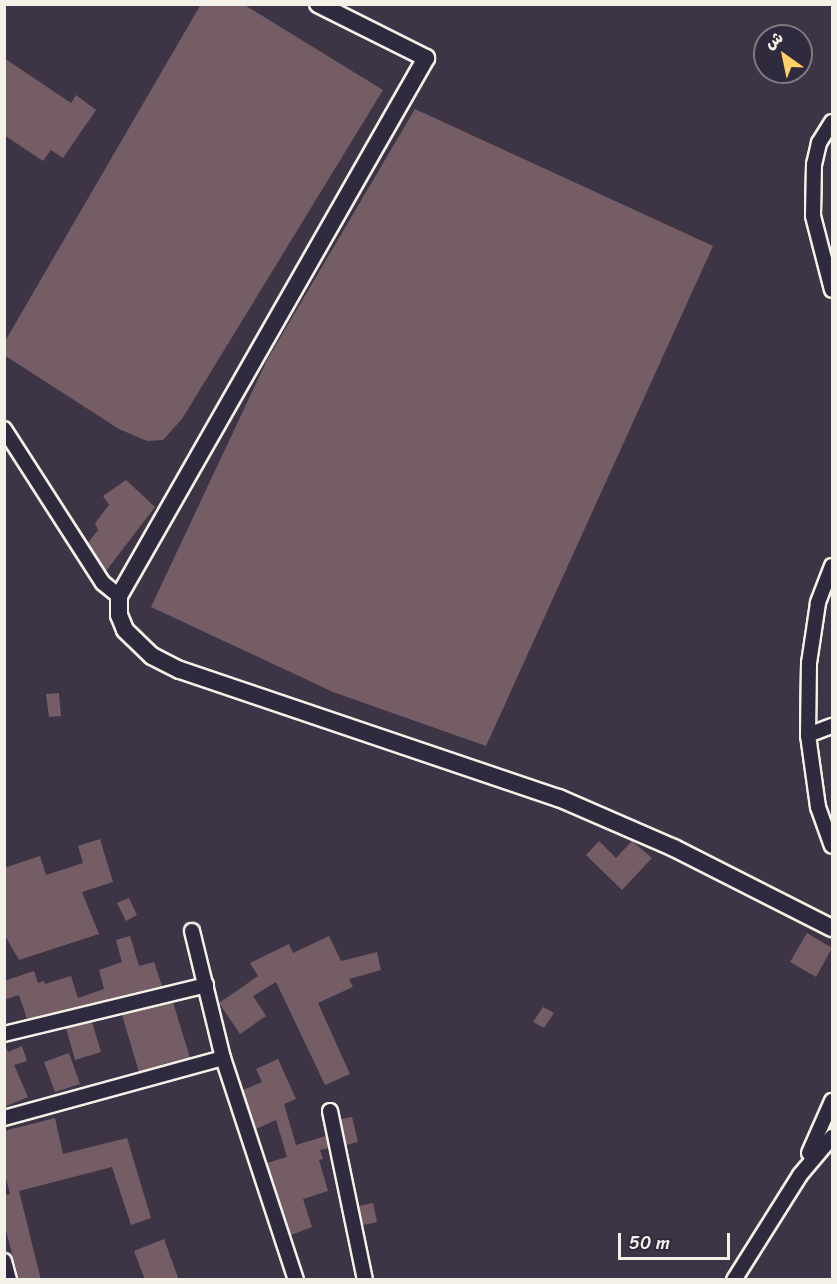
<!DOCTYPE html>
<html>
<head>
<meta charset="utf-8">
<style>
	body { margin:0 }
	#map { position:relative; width:837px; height:1284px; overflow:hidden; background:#3d3445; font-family:Sriracha,"Playpen Sans Arabic",sans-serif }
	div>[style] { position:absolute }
	.building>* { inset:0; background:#755d66 }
	.roads { filter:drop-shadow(2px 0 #f4f1e8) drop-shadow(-2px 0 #f4f1e8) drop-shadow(0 2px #f4f1e8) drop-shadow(0 -2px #f4f1e8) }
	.minor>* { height:14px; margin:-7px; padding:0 7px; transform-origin:7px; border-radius:7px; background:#2f2a3d }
	.tertiary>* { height:16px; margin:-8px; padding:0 8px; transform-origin:8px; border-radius:8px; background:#2f2a3d }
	span { translate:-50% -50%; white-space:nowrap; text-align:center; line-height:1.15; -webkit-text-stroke:5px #2f2a3d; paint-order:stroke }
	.frame { position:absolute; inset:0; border:6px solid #f4f1e8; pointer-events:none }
	.north { position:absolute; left:753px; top:24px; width:60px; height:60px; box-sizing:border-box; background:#2f2a3d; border:2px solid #7e7a81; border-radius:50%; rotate:327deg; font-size:16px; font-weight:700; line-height:24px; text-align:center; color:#f4f1e8 }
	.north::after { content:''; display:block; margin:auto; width:21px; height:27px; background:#ffd166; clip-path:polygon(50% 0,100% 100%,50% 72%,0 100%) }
	.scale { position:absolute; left:618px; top:1233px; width:112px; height:27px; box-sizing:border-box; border:3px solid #f4f1e8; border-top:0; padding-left:8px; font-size:18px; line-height:21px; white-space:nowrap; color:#f4f1e8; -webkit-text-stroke:4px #2f2a3d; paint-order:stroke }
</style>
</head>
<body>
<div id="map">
	<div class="building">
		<i style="clip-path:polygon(201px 4px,243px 4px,383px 90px,182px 419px,163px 440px,147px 441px,119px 429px,4px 355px,4px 343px)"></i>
		<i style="clip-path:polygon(4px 58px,71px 103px,76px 95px,96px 110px,63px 158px,51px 150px,43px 161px,4px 135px)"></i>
		<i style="clip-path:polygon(415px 109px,713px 246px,486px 746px,333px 692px,151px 607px,267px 360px)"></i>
		<i style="clip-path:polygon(126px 480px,155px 507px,106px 571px,88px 543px,98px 530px,95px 523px,109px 505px,103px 496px)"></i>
		<i style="clip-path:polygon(59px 693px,61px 716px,49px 717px,46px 694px)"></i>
		<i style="clip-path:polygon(100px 839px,113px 882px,82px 892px,99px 934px,19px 960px,4px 934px,4px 868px,40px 856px,46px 875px,83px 863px,78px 846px)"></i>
		<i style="clip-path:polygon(599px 841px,616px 858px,632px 841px,652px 858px,622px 890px,586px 855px)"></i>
		<i style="clip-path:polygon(129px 898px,137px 915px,126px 921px,117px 903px)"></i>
		<i style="clip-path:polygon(807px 933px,832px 948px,816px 977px,790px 962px)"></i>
		<i style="clip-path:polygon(130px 936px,139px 966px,154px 962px,162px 986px,27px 1019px,19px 995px,4px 1000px,4px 981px,34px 971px,38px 983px,44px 981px,45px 984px,71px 976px,78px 998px,104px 989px,99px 970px,122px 962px,116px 940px)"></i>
		<i style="clip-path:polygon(329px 936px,341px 961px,377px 952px,381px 970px,349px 979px,353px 987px,318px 1003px,350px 1074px,325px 1085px,276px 982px,253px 996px,266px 1016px,240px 1034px,219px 1003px,258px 976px,250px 963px,289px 944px,293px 953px)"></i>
		<i style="clip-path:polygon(173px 1002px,190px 1058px,139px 1072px,122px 1015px)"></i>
		<i style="clip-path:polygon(543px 1007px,554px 1013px,544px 1028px,533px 1022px)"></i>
		<i style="clip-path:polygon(92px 1022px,101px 1052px,75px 1060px,66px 1028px)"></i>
		<i style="clip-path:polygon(4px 1043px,8px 1052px,22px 1046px,27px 1061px,14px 1065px,28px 1097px,4px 1107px)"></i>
		<i style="clip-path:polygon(69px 1053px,80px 1084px,55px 1092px,44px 1062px)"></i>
		<i style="clip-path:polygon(278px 1059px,296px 1099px,284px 1104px,296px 1145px,326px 1136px,329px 1148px,320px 1150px,323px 1159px,319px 1160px,328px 1191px,303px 1199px,312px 1227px,291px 1235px,267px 1163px,287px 1157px,276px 1120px,256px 1129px,243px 1090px,262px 1082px,256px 1069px)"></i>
		<i style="clip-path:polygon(352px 1117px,358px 1142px,346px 1145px,341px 1119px)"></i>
		<i style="clip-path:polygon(55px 1118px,63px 1154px,127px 1138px,151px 1218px,131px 1225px,112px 1167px,19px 1191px,41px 1280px,19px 1280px,4px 1223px,4px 1195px,10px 1194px,4px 1171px,4px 1131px)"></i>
		<i style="clip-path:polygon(373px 1203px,377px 1222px,363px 1225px,359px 1206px)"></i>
		<i style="clip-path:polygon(164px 1239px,179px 1280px,145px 1280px,134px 1251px)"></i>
	</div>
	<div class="roads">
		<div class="minor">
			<i style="left:832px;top:122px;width:25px;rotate:122deg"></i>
			<i style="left:819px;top:143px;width:22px;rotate:103deg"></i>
			<i style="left:814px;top:164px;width:52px;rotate:91.1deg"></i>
			<i style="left:813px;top:216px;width:76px;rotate:75.6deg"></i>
			<i style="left:4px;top:429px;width:183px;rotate:57.3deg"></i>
			<i style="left:103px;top:583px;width:21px;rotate:39deg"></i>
			<i style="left:832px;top:566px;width:40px;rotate:111deg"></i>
			<i style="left:818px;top:603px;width:61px;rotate:98.5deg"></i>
			<i style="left:809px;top:663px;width:72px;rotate:90.8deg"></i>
			<i style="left:808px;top:735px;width:73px;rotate:82.1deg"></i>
			<i style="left:818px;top:807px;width:41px;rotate:70.3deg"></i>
			<i style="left:808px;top:735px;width:26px;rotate:-21deg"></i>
			<i style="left:192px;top:931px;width:131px;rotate:76.3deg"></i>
			<i style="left:223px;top:1058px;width:234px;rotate:71.8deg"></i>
			<i style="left:4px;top:1034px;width:208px;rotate:-13.6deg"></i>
			<i style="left:330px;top:1111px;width:173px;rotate:78.3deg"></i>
			<i style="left:4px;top:1118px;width:227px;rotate:-15.3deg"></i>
			<i style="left:809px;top:1153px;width:57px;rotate:-66.1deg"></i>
			<i style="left:4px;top:1261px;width:20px;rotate:75deg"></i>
			<i style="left:734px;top:1280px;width:124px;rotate:-57.8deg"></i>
			<i style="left:800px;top:1175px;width:50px;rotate:-49.9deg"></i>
		</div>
		<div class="tertiary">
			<i style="left:318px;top:4px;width:121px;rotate:26.6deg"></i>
			<i style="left:426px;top:58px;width:619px;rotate:119.71deg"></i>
			<i style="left:119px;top:596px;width:19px;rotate:90deg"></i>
			<i style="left:119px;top:615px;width:16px;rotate:68deg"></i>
			<i style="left:125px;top:630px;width:37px;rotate:44deg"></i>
			<i style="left:152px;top:656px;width:31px;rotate:27deg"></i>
			<i style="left:180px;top:670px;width:400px;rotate:18.7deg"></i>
			<i style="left:559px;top:798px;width:125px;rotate:23.5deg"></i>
			<i style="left:674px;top:848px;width:177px;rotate:26.9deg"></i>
		</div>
	</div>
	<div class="frame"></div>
	<div class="north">ش</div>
	<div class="scale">50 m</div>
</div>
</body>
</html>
